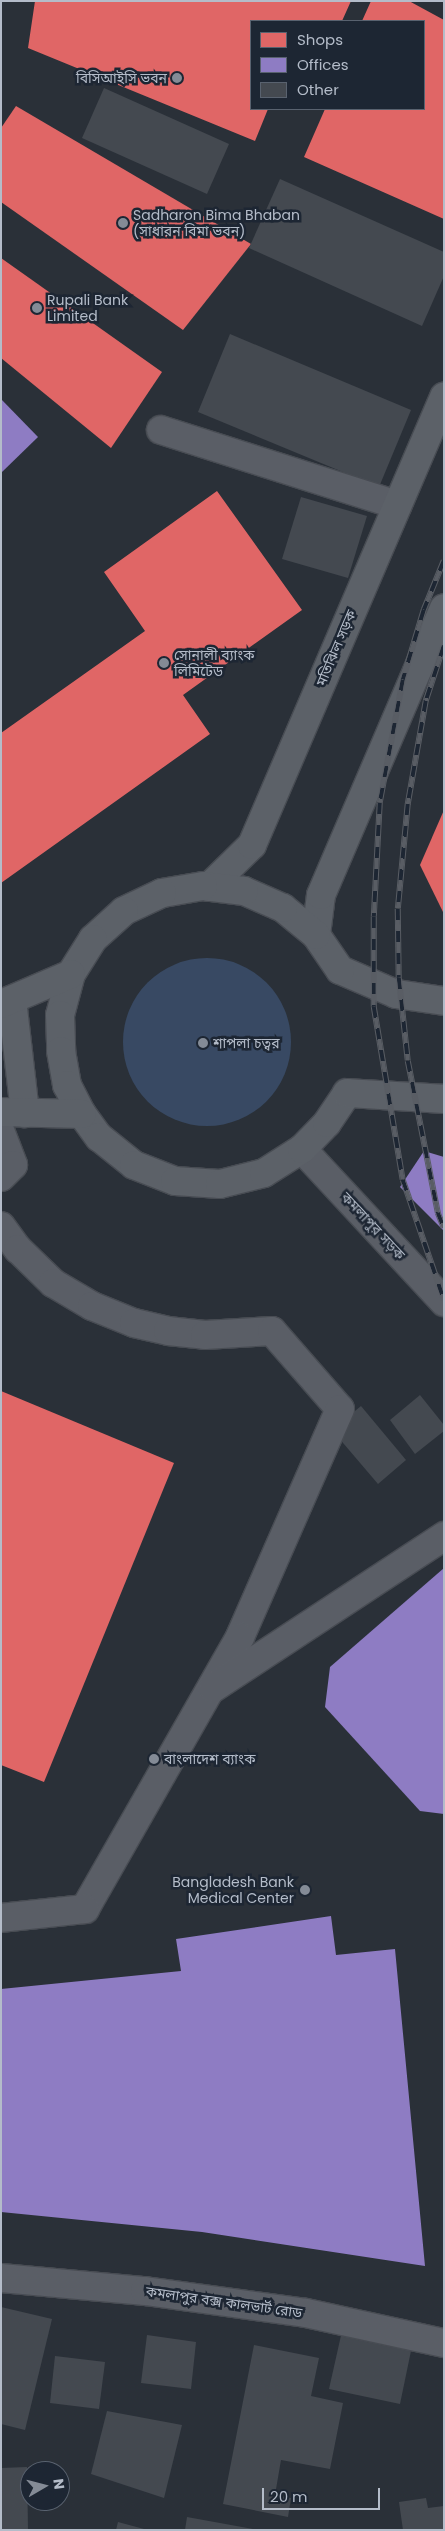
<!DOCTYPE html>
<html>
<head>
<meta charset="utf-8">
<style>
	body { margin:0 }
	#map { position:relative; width:445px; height:2531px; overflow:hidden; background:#2a3038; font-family:Poppins,"Noto Sans Bengali",sans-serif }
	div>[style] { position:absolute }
	.water>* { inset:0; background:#384963 }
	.round { border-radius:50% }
	.shops>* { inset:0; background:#e06666 }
	.offices>* { inset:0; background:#8e7cc3 }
	.building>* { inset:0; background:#444950 }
	.roads { filter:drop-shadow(1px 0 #484c53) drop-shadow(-1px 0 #484c53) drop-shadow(0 1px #484c53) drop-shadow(0 -1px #484c53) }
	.minor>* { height:28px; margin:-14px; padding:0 14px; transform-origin:14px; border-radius:14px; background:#5a5e66 }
	.major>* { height:28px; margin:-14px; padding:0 14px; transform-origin:14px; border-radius:14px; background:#5c6168 }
	.rail>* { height:5.5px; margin-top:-2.75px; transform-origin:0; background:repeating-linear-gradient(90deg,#1d2633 0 11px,#595d64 0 22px); box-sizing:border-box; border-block:1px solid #595d64 }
	.dots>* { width:14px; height:14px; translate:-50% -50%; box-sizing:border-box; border:2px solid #1d2633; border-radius:50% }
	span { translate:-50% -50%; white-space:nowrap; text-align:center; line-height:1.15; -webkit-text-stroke:5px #1d2633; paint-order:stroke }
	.poi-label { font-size:14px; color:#b4bcc9 }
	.right { translate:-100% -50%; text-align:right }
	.left { translate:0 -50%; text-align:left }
	.street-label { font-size:14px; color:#b4bcc9 }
	.frame { position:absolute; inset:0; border:2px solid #b4bcc9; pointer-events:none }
	.legend { position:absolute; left:250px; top:20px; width:175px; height:90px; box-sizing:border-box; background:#1d2633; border:1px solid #59626f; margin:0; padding:6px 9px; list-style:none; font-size:15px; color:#b4bcc9 }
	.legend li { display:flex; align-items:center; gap:10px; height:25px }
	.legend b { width:25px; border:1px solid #59626f }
	.north { position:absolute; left:20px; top:2461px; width:50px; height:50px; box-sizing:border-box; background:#1d2633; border:1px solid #59626f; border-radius:50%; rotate:82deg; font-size:14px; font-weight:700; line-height:20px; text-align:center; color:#b4bcc9 }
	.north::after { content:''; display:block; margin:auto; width:18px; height:22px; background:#848b96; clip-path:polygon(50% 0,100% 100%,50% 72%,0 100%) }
	.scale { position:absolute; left:262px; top:2488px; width:118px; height:22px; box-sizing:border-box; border:2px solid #b4bcc9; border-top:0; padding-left:6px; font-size:15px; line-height:18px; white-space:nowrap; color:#b4bcc9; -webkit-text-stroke:4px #1d2633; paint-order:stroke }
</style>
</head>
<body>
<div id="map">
	<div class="water">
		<i class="round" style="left:123px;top:958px;width:168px;height:168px"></i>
	</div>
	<div class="shops">
		<i style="clip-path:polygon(35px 1px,351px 1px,342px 21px,251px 21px,251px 109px,268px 109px,255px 141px,28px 48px)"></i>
		<i style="clip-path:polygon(371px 1px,409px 1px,444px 20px,444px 219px,304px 157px,325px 109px,424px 109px,424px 21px,362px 21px)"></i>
		<i style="clip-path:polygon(16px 106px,251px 244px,183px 330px,1px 202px,1px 128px)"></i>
		<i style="clip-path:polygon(1px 258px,162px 372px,111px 448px,1px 358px)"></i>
		<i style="clip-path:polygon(217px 491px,302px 610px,183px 695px,210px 734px,1px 883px,1px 733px,145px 631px,104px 572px)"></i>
		<i style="clip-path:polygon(444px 810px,444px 914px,420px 865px)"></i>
		<i style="clip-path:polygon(1px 1391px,174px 1463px,44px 1782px,1px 1765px)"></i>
	</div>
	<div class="offices">
		<i style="clip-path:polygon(1px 399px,38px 437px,1px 473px)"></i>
		<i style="clip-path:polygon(424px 1151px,444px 1157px,444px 1231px,400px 1187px)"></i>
		<i style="clip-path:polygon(444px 1568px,444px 1814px,420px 1811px,325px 1707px,330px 1667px)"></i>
		<i style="clip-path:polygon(331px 1916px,336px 1955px,395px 1949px,425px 2266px,202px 2232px,1px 2212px,1px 1989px,181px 1971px,176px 1939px)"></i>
	</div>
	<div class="building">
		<i style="clip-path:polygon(104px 88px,229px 144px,207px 194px,82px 138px)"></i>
		<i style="clip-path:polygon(280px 179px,444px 252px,444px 276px,422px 326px,249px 248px)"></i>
		<i style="clip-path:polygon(230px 334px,411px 410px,379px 487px,198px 412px)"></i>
		<i style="clip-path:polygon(301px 497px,367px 516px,348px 578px,282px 559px)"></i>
		<i style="clip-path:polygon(420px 1395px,444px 1425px,444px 1431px,415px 1454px,390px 1420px)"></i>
		<i style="clip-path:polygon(361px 1406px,406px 1460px,378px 1484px,332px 1430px)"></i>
		<i style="clip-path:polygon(1px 2307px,52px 2319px,25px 2430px,1px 2424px)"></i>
		<i style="clip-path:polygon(342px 2331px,412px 2346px,400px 2404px,329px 2389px)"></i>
		<i style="clip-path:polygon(147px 2335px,196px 2342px,191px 2389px,141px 2383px)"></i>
		<i style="clip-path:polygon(254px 2345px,319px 2358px,311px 2396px,343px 2403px,330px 2469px,281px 2460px,275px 2495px,291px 2498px,288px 2517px,223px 2504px)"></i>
		<i style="clip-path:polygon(55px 2356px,105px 2362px,99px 2409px,50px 2403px)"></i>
		<i style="clip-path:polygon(107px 2411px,182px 2425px,164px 2498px,91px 2474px)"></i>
		<i style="clip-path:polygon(27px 2467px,28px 2530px,1px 2530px,1px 2468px)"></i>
		<i style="clip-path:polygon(426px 2498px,428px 2508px,444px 2506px,444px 2530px,403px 2530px,399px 2502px)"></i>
		<i style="clip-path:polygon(187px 2517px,253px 2529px,253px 2530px,185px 2530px)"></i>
		<i style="clip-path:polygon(118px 2522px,144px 2529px,144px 2530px,116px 2530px)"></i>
	</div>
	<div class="roads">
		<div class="minor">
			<i style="left:161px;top:430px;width:248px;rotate:17.6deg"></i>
			<i style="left:1px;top:1133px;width:34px;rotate:69deg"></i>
			<i style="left:13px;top:1165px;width:17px;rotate:135deg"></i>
			<i style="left:302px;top:1149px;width:209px;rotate:47.1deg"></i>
			<i style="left:1px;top:1226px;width:29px;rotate:54deg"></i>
			<i style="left:18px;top:1249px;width:49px;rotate:44.2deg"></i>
			<i style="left:53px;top:1283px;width:45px;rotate:30.5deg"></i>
			<i style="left:92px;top:1306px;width:45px;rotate:22deg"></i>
			<i style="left:134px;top:1323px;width:35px;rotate:13deg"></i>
			<i style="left:168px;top:1331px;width:37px;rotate:6deg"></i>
			<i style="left:205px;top:1335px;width:67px;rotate:-3.4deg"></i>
			<i style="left:272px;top:1331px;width:103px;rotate:48.9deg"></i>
			<i style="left:340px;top:1409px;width:249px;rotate:113.7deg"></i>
			<i style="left:240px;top:1637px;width:313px;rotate:119.7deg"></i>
			<i style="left:85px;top:1909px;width:84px;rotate:173.9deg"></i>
			<i style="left:213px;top:1688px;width:277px;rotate:-33.3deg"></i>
			<i style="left:1px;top:2278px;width:145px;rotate:5.2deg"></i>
			<i style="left:145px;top:2291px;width:162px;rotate:7.8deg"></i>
			<i style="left:306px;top:2313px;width:141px;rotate:12.3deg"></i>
		</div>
		<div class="major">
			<i style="left:209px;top:887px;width:60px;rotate:-44.3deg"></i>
			<i style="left:252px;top:845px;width:488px;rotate:-66.8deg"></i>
			<i style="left:316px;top:935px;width:40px;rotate:-82.9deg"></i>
			<i style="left:321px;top:895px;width:312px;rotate:-66.8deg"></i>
			<i style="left:12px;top:1000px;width:114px;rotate:83.4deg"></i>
			<i style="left:444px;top:1001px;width:49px;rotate:-171.7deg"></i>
			<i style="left:396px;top:994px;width:61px;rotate:-156.8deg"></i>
			<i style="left:340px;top:970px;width:42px;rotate:-124.4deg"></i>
			<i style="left:316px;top:935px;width:43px;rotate:-140.7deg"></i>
			<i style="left:283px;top:908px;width:43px;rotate:-156.4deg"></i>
			<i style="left:244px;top:891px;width:41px;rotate:-173deg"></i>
			<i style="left:203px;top:886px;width:42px;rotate:170.3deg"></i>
			<i style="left:162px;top:893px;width:42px;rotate:154.7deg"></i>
			<i style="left:124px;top:911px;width:42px;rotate:137.9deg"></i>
			<i style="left:93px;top:939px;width:41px;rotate:122.2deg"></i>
			<i style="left:71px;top:974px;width:42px;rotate:105deg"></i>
			<i style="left:60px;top:1015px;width:36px;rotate:88deg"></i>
			<i style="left:61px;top:1051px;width:35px;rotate:80deg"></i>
			<i style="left:67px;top:1085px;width:33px;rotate:63deg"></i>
			<i style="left:82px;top:1114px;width:29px;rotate:54deg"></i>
			<i style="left:99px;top:1137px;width:45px;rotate:38.7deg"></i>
			<i style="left:134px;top:1165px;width:44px;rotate:21.3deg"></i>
			<i style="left:175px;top:1181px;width:45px;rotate:3.8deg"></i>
			<i style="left:220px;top:1184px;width:45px;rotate:-14deg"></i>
			<i style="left:264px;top:1173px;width:45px;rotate:-32.3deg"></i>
			<i style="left:302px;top:1149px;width:36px;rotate:-46deg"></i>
			<i style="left:327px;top:1123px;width:36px;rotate:-56deg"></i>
			<i style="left:347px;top:1093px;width:97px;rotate:3.5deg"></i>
			<i style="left:1px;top:1004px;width:76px;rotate:-23.2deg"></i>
			<i style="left:1px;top:1112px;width:81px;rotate:1.4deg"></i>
		</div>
	</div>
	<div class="rail">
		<i style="left:444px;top:561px;width:53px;rotate:112.2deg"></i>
		<i style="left:424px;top:610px;width:73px;rotate:106.7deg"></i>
		<i style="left:403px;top:680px;width:125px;rotate:100.6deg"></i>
		<i style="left:380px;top:803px;width:114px;rotate:93deg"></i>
		<i style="left:374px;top:917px;width:90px;rotate:90deg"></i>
		<i style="left:374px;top:1007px;width:175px;rotate:80.5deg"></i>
		<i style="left:403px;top:1180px;width:127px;rotate:71.1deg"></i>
		<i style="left:444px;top:646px;width:58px;rotate:108.1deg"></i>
		<i style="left:426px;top:701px;width:105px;rotate:99.9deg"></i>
		<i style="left:408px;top:804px;width:105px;rotate:95.4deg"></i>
		<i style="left:398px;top:909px;width:69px;rotate:89.2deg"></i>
		<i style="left:399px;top:978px;width:83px;rotate:83.8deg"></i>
		<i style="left:408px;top:1061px;width:155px;rotate:78.8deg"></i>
		<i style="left:438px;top:1213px;width:16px;rotate:68deg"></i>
	</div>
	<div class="dots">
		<i style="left:177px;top:78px;background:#848b96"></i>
		<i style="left:123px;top:223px;background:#848b96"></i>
		<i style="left:37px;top:308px;background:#848b96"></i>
		<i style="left:164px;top:663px;background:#848b96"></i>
		<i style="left:203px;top:1043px;background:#848b96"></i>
		<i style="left:154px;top:1759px;background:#848b96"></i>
		<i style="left:305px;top:1890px;background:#848b96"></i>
	</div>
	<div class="poi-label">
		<span class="right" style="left:167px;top:78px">বিসিআইসি ভবন</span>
		<span class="left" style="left:133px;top:223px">Sadharon Bima Bhaban<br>(সাধারন বিমা ভবন)</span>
		<span class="left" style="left:47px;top:308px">Rupali Bank<br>Limited</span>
		<span class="left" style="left:174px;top:663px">সোনালী ব্যাংক<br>লিমিটেড</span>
		<span class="left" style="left:213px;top:1043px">শাপলা চত্বর</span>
		<span class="left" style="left:164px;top:1759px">বাংলাদেশ ব্যাংক</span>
		<span class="right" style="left:294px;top:1890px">Bangladesh Bank<br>Medical Center</span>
	</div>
	<div class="street-label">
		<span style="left:336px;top:648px;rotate:-67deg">মতিঝিল সড়ক</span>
		<span style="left:373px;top:1226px;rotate:47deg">কমলাপুর সড়ক</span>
		<span style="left:224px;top:2302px;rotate:8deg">কমলাপুর বক্স কালভার্ট রোড</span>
	</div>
	<div class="frame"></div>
	<ul class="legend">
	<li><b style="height:14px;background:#e06666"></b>Shops</li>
	<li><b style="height:14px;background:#8e7cc3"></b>Offices</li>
	<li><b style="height:14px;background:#444950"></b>Other</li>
	</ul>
	<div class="north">N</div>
	<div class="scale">20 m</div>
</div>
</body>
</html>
